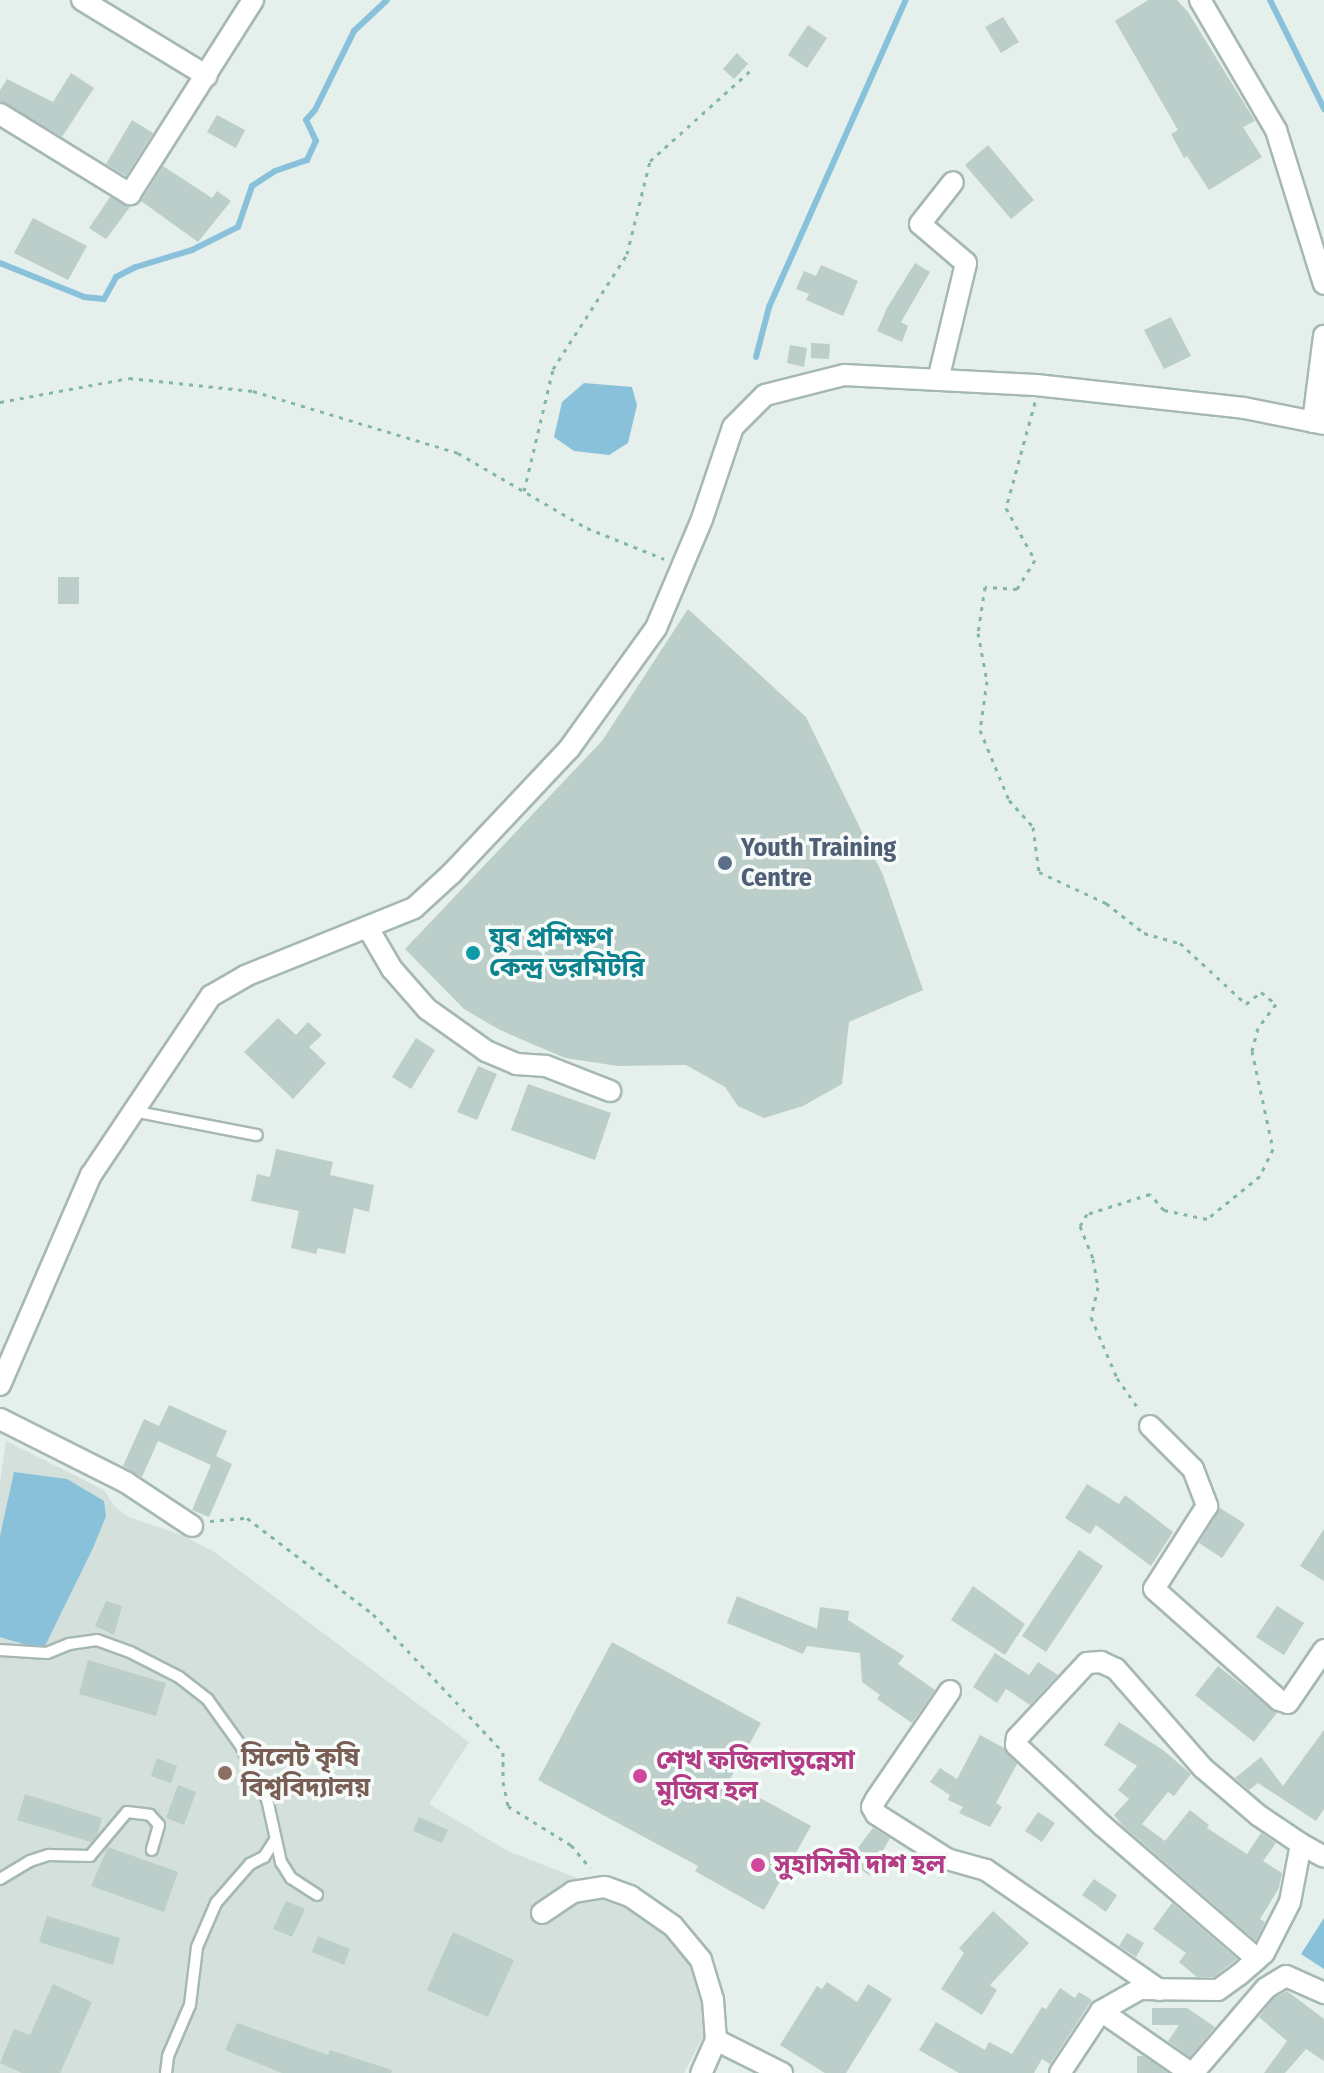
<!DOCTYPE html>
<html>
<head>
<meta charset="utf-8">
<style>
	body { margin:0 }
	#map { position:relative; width:1324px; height:2073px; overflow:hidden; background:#e5efec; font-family:"Fira Sans Condensed","Noto Sans Bengali",sans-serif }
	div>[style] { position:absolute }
	.built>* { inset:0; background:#d3e0db }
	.water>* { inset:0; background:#88c1d9 }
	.stream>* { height:6px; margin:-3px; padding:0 3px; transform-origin:3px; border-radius:3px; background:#88c1d9 }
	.building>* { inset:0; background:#bccec9 }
	.path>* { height:3px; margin-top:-1.5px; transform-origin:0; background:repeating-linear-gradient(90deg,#82b6ad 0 4px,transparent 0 10px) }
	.roads { filter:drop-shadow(2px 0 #a6b8b5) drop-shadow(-2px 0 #a6b8b5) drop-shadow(0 2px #a6b8b5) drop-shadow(0 -2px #a6b8b5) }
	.lane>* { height:10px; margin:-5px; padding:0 5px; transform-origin:5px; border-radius:5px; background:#fff }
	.street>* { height:20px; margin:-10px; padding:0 10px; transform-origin:10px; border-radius:10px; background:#fff }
	.dots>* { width:22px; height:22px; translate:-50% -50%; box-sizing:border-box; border:4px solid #f6fbf9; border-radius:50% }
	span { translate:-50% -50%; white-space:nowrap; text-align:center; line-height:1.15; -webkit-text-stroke:7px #f6fbf9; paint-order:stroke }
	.service-label { font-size:26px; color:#4e5e75; font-weight:700 }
	.left { translate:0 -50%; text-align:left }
	.culture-label { font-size:26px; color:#0d838f; font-weight:700 }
	.education-label { font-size:26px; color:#785e54; font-weight:700 }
	.hotel-label { font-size:26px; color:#b23c85; font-weight:700 }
</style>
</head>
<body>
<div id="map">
	<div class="built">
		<i style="clip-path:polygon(6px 1441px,104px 1490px,115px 1507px,129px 1517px,181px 1535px,213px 1551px,469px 1742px,429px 1804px,508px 1851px,579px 1879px,596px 1897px,621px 1902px,647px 1918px,696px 1962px,705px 1992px,704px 2035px,684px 2073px,0 2073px,0 1483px)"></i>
	</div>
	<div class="water">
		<i style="clip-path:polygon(584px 383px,632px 387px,637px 405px,628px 443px,609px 455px,574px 451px,554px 437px,562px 402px)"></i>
		<i style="clip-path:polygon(14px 1472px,67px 1479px,104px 1501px,106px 1516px,93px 1548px,43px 1650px,0 1637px,0 1536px)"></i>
		<i style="clip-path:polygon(1324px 1918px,1324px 1969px,1301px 1954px)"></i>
	</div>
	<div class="stream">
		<i style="left:1270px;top:0;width:122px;rotate:63.6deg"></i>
		<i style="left:0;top:263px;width:91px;rotate:22deg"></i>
		<i style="left:84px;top:297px;width:20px;rotate:6deg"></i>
		<i style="left:104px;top:299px;width:25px;rotate:-61deg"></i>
		<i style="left:116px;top:277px;width:22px;rotate:-27deg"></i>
		<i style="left:136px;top:267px;width:59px;rotate:-16.9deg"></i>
		<i style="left:192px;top:250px;width:51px;rotate:-26.6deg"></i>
		<i style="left:238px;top:227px;width:43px;rotate:-71.1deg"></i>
		<i style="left:252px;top:186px;width:27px;rotate:-33deg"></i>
		<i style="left:275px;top:171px;width:34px;rotate:-19deg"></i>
		<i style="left:307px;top:160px;width:21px;rotate:-65deg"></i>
		<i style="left:316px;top:141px;width:23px;rotate:-115deg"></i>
		<i style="left:306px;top:120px;width:13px;rotate:-48deg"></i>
		<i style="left:315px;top:110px;width:88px;rotate:-63.7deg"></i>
		<i style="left:354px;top:31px;width:45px;rotate:-43.2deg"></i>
		<i style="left:756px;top:357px;width:52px;rotate:-75.4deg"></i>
		<i style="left:769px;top:307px;width:336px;rotate:-66deg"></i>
	</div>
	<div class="building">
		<i style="clip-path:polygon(1148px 0,1177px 0,1188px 12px,1255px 121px,1243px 127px,1262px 157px,1209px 190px,1187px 156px,1184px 158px,1171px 134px,1178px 130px,1115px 21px)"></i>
		<i style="clip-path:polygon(1003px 17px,1019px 42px,1001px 53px,985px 27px)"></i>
		<i style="clip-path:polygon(808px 25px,827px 38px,807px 68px,788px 55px)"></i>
		<i style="clip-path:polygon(737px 53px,748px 64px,734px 79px,723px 69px)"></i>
		<i style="clip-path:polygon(71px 73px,94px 88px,62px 137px,0 101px,0 90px,7px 79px,53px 102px)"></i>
		<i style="clip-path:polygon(217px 115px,245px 130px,236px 148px,207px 132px)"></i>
		<i style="clip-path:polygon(132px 120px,153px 133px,126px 176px,106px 164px)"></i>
		<i style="clip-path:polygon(988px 145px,1034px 200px,1011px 219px,965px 165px)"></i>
		<i style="clip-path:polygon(163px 166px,212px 198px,217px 191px,231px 201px,198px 242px,141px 201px)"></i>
		<i style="clip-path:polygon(110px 197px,130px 207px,106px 239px,89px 228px)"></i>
		<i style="clip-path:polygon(33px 218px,87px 246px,68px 280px,14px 253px)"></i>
		<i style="clip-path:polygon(915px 263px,930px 272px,901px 322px,908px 326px,902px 342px,877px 331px,887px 308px)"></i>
		<i style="clip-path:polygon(821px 265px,858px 281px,843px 316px,806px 300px,809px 294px,796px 289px,804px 271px,816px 276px)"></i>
		<i style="clip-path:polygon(1171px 317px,1191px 356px,1164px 369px,1144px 330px)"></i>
		<i style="clip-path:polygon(811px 343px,830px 344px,829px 359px,811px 358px)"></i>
		<i style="clip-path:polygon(790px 345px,807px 348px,804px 367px,787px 363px)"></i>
		<i style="clip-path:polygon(58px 577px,79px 577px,79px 604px,58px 604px)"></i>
		<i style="clip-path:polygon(688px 609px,806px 717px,883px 875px,923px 990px,849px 1022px,842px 1084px,803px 1106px,764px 1118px,738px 1106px,725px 1087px,686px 1065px,618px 1066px,565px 1058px,500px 1030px,464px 1009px,405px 949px,602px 741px)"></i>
		<i style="clip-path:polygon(278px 1018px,296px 1035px,308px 1022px,322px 1035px,309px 1047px,326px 1063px,293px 1099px,244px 1052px)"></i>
		<i style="clip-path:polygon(416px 1038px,435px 1050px,411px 1089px,392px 1077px)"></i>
		<i style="clip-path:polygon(478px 1066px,497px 1074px,477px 1120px,457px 1112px)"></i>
		<i style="clip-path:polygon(528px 1084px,611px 1113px,595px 1160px,511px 1130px)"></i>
		<i style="clip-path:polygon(276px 1149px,333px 1162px,330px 1175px,374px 1185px,369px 1212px,354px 1208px,345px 1254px,318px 1248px,316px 1254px,291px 1248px,299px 1211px,251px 1201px,257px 1174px,270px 1177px)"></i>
		<i style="clip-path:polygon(169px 1405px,227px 1431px,216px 1456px,232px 1464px,209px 1517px,192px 1510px,211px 1465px,158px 1441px,142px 1477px,123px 1466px,144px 1419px,159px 1426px)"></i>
		<i style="clip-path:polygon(1087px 1484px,1119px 1504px,1125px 1495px,1173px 1532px,1151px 1566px,1096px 1525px,1090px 1534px,1065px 1518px)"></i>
		<i style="clip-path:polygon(1220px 1508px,1245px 1524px,1222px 1558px,1199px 1543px)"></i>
		<i style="clip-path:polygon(1324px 1529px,1324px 1581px,1300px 1566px)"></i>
		<i style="clip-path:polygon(1079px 1550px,1103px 1566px,1046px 1652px,1022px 1636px)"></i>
		<i style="clip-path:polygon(973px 1586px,1025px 1624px,1005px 1655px,951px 1620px)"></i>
		<i style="clip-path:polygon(737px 1596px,817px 1629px,820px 1607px,849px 1611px,848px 1620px,904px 1656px,898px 1664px,935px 1690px,912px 1723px,877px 1699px,880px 1695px,862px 1682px,860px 1653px,807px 1646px,803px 1654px,727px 1623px)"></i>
		<i style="clip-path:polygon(106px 1601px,122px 1606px,114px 1635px,95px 1626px)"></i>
		<i style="clip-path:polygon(1277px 1606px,1304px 1623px,1284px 1655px,1256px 1637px)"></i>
		<i style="clip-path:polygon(612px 1642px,761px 1723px,729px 1781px,811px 1826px,764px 1910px,695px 1871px,698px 1866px,538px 1780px)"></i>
		<i style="clip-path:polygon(995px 1653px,1029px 1675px,1038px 1662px,1058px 1675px,1030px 1705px,1006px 1689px,997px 1703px,973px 1687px)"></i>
		<i style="clip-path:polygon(88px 1660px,166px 1683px,156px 1716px,79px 1694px)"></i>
		<i style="clip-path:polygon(1218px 1666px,1277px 1713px,1254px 1742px,1195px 1695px)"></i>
		<i style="clip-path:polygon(1119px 1722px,1163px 1750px,1191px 1774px,1174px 1796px,1168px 1792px,1142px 1824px,1165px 1841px,1190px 1810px,1209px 1825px,1207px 1828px,1247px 1854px,1261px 1833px,1276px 1843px,1263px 1861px,1282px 1873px,1279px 1888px,1260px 1919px,1265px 1922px,1256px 1941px,1122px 1825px,1114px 1815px,1129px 1799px,1118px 1790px,1137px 1766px,1104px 1745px)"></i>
		<i style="clip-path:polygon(1324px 1730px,1324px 1809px,1316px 1821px,1258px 1783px,1249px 1790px,1235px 1778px,1261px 1757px,1283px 1786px)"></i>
		<i style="clip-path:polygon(980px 1735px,1004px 1748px,1017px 1764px,996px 1803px,1002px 1807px,990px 1827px,959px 1813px,963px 1807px,948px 1800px,950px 1795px,930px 1782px,940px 1768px,957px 1779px)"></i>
		<i style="clip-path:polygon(157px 1758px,177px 1766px,171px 1783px,151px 1776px)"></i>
		<i style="clip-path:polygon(178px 1785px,196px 1792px,184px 1825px,166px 1818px)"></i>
		<i style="clip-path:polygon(25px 1794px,102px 1818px,97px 1836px,91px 1842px,17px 1820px)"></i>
		<i style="clip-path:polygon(1038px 1812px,1055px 1823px,1042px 1842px,1025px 1831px)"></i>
		<i style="clip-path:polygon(419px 1817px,448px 1830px,442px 1843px,413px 1831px)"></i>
		<i style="clip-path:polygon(873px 1828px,890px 1838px,869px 1875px,848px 1861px)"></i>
		<i style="clip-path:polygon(108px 1847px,178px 1872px,164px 1912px,91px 1886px)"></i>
		<i style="clip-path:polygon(1094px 1879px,1117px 1895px,1106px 1912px,1082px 1895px)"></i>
		<i style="clip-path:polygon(286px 1901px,305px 1909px,292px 1937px,273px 1929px)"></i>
		<i style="clip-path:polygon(1172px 1903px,1237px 1959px,1214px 1977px,1197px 1977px,1179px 1962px,1186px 1953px,1153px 1929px)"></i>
		<i style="clip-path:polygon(993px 1911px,1029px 1943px,990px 1985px,997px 1990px,982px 2015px,941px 1989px,964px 1953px,959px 1948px)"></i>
		<i style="clip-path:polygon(47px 1916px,120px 1938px,113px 1965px,39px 1942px)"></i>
		<i style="clip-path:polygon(453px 1932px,514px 1960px,488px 2017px,427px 1990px)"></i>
		<i style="clip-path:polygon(1127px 1933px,1144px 1943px,1136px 1957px,1119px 1946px)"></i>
		<i style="clip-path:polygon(318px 1936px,350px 1949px,344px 1965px,312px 1952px)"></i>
		<i style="clip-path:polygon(827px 1982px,857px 2002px,868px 1984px,892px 1999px,846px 2073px,825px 2073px,780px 2045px,817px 1986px,822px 1989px)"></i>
		<i style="clip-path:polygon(53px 1984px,92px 2002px,60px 2073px,22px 2073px,0 2063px,14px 2029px,30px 2035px)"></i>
		<i style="clip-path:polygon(1060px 1988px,1075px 1998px,1079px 1992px,1092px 2000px,1050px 2064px,1042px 2059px,1034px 2073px,959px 2073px,919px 2050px,936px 2022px,985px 2050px,989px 2042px,1012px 2054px,1042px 2007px,1046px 2009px)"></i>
		<i style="clip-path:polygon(1287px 1991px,1324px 2019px,1324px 2061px,1306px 2049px,1285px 2073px,1264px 2073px,1287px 2041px,1259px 2017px,1274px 1998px)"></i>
		<i style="clip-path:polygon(1152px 2008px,1187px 2008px,1215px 2027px,1190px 2057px,1168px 2041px,1179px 2025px,1152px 2025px)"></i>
		<i style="clip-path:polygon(237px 2023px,328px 2055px,330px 2050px,392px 2070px,391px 2073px,282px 2073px,225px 2050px)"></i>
		<i style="clip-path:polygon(1137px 2056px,1144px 2056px,1168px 2073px,1137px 2073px)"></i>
	</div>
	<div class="path">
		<i style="left:0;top:402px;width:131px;rotate:-10.5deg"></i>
		<i style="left:129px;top:378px;width:125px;rotate:6deg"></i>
		<i style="left:253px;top:391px;width:214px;rotate:16.8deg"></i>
		<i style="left:458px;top:453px;width:149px;rotate:30.2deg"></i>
		<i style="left:587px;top:528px;width:83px;rotate:21.9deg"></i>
		<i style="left:1035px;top:402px;width:110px;rotate:105.3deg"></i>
		<i style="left:1006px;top:508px;width:60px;rotate:60.9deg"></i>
		<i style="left:1035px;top:560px;width:34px;rotate:122deg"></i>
		<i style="left:1017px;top:589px;width:32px;rotate:-176deg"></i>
		<i style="left:985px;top:587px;width:47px;rotate:98.7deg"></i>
		<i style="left:978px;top:633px;width:49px;rotate:79.4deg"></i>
		<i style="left:987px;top:681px;width:49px;rotate:98.1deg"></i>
		<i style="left:980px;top:730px;width:76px;rotate:67.5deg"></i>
		<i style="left:1009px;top:800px;width:36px;rotate:48deg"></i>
		<i style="left:1033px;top:827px;width:45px;rotate:82.4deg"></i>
		<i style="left:1039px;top:872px;width:74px;rotate:24.8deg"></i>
		<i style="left:1106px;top:903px;width:48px;rotate:38.3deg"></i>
		<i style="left:1144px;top:933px;width:37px;rotate:16deg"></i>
		<i style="left:1180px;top:943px;width:90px;rotate:42.7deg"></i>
		<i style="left:1246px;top:1004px;width:19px;rotate:-39deg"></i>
		<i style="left:1261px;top:992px;width:19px;rotate:39deg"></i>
		<i style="left:1276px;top:1004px;width:30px;rotate:127deg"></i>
		<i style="left:1258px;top:1028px;width:24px;rotate:105deg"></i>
		<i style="left:1252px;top:1051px;width:100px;rotate:77.9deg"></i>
		<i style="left:1273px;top:1149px;width:30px;rotate:116deg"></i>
		<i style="left:1260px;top:1176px;width:68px;rotate:140.9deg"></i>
		<i style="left:1207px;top:1219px;width:44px;rotate:-168.2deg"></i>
		<i style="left:1164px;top:1210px;width:21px;rotate:-131deg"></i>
		<i style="left:1150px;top:1194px;width:66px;rotate:162.4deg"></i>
		<i style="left:1087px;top:1214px;width:14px;rotate:120deg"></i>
		<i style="left:1080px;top:1226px;width:35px;rotate:68deg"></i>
		<i style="left:1093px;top:1259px;width:28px;rotate:80deg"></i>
		<i style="left:1098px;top:1287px;width:31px;rotate:103deg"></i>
		<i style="left:1091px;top:1317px;width:66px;rotate:66.9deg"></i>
		<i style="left:1117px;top:1378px;width:39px;rotate:55deg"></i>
		<i style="left:524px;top:491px;width:125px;rotate:-76.6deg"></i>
		<i style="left:553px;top:369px;width:137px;rotate:-57.2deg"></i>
		<i style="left:627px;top:254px;width:96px;rotate:-76.1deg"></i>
		<i style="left:650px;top:161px;width:135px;rotate:-42deg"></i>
		<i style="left:210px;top:1521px;width:37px;rotate:-5deg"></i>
		<i style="left:247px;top:1518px;width:158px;rotate:37.3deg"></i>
		<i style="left:373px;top:1614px;width:190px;rotate:46.7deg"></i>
		<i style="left:503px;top:1752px;width:30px;rotate:90deg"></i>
		<i style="left:503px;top:1782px;width:25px;rotate:78deg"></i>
		<i style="left:508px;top:1806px;width:74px;rotate:31.8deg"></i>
		<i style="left:571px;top:1845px;width:30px;rotate:50deg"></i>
	</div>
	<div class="roads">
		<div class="lane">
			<i style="left:133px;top:1111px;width:126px;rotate:11deg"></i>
			<i style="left:0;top:1650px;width:47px;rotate:3.7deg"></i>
			<i style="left:47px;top:1653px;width:24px;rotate:-22deg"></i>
			<i style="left:69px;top:1644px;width:28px;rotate:-8deg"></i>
			<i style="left:97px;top:1640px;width:35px;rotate:20deg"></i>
			<i style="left:130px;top:1652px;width:55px;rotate:27deg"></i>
			<i style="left:179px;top:1677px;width:37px;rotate:38deg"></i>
			<i style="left:208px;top:1700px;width:57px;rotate:54.3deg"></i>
			<i style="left:241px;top:1746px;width:59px;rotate:63.9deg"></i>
			<i style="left:267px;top:1799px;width:65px;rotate:77.5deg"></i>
			<i style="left:281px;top:1862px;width:19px;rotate:58deg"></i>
			<i style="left:291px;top:1878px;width:31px;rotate:33deg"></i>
			<i style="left:0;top:1879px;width:35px;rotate:-31deg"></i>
			<i style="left:30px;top:1861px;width:20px;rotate:-18deg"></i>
			<i style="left:49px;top:1855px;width:41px;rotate:1.4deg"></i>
			<i style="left:90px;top:1856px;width:57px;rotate:-49.9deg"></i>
			<i style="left:127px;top:1812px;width:23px;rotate:7deg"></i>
			<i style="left:150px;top:1815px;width:13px;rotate:48deg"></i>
			<i style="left:159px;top:1825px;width:26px;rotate:106deg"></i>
			<i style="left:166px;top:2073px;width:17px;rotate:-83deg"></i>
			<i style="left:168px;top:2056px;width:56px;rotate:-66.7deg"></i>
			<i style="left:190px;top:2005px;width:58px;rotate:-83.1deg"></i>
			<i style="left:197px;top:1947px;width:48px;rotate:-66.6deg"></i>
			<i style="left:216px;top:1903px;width:52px;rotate:-48.9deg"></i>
			<i style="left:250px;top:1864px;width:16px;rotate:-27deg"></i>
			<i style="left:264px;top:1857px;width:20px;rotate:-57deg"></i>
		</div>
		<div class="street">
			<i style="left:82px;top:0;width:146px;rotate:31.3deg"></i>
			<i style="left:1200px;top:0;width:151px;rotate:59.7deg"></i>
			<i style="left:1276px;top:130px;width:161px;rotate:72.7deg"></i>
			<i style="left:0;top:114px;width:153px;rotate:31.6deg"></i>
			<i style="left:130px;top:194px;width:230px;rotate:-57.6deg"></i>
			<i style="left:938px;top:380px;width:120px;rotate:-76.5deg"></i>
			<i style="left:966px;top:263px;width:60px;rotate:-139.7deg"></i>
			<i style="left:920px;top:224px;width:53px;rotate:-51.8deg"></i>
			<i style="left:1313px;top:422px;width:87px;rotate:-82.7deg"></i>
			<i style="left:368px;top:928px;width:48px;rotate:59.7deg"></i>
			<i style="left:392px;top:969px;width:53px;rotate:48.8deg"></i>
			<i style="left:427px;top:1009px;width:72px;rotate:35.4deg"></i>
			<i style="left:486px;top:1051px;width:33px;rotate:23deg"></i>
			<i style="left:516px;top:1064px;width:30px;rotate:4deg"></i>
			<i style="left:546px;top:1066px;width:69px;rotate:21.3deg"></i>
			<i style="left:0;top:1385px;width:229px;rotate:-66.6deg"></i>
			<i style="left:91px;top:1175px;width:216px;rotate:-56.2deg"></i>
			<i style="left:211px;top:996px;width:39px;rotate:-30deg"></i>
			<i style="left:245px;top:976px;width:182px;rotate:-21.9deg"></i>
			<i style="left:414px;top:908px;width:52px;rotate:-42.6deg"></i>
			<i style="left:452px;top:873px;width:170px;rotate:-46.7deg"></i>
			<i style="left:569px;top:749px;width:149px;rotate:-54.3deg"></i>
			<i style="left:656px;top:628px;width:118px;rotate:-67.1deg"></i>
			<i style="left:702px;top:519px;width:97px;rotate:-71.4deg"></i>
			<i style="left:733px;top:427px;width:45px;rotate:-45deg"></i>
			<i style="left:765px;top:395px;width:81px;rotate:-14.2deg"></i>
			<i style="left:844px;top:375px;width:192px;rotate:3deg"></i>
			<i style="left:1036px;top:385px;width:209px;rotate:6.3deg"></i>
			<i style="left:1244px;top:408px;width:82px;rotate:11.3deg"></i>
			<i style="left:0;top:1419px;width:142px;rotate:26.7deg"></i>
			<i style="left:127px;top:1483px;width:78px;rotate:33.5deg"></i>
			<i style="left:1150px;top:1426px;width:61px;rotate:45deg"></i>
			<i style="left:1193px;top:1469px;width:40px;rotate:69deg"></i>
			<i style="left:1207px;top:1506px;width:98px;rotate:122.6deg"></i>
			<i style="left:1154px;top:1589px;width:167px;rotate:41.6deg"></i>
			<i style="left:1279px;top:1700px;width:9px;rotate:18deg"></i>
			<i style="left:1288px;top:1703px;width:64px;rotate:-55.8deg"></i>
			<i style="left:950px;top:1691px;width:131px;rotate:124.4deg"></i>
			<i style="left:876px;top:1799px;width:9px;rotate:117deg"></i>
			<i style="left:872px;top:1807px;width:8px;rotate:60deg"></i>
			<i style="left:876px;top:1814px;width:84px;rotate:32.4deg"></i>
			<i style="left:947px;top:1859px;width:41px;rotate:15.8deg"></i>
			<i style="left:986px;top:1870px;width:211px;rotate:34.7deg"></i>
			<i style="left:1301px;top:1844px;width:26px;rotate:29deg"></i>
			<i style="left:542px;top:1913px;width:37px;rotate:-34deg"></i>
			<i style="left:573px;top:1892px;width:32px;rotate:-9deg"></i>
			<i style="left:605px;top:1887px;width:27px;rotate:20deg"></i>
			<i style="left:630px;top:1896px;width:52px;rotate:34.9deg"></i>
			<i style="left:673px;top:1926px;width:44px;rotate:50.5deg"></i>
			<i style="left:701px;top:1960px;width:42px;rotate:73.3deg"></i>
			<i style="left:713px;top:2000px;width:40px;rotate:85.7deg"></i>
			<i style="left:716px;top:2040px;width:36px;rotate:114deg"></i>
			<i style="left:1101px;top:2011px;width:109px;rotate:34.6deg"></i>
			<i style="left:716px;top:2040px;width:74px;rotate:26.6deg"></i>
			<i style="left:1060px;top:2073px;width:74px;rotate:-56.5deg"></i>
			<i style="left:1101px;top:2011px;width:45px;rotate:-29.4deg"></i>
			<i style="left:1140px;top:1989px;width:78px;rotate:0.7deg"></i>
			<i style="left:1218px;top:1990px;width:27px;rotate:-36deg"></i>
			<i style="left:1240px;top:1974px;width:23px;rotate:-41deg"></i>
			<i style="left:1257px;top:1959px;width:9px;rotate:-41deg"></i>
			<i style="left:1264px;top:1953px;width:57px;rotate:-63deg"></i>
			<i style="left:1290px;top:1902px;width:59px;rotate:-79.3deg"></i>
			<i style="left:1301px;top:1844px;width:52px;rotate:-146deg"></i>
			<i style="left:1258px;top:1815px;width:72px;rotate:-139.5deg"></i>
			<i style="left:1203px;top:1768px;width:132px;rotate:-131.3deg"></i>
			<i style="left:1116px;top:1669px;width:17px;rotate:-155deg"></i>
			<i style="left:1101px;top:1662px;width:14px;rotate:176deg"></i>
			<i style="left:1087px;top:1663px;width:103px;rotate:133deg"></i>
			<i style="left:1017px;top:1738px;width:7px;rotate:98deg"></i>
			<i style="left:1016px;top:1745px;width:119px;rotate:43deg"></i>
			<i style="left:1103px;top:1826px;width:203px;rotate:40.8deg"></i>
			<i style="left:1193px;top:2073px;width:112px;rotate:-49.3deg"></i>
			<i style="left:1266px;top:1988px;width:23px;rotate:-31deg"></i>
			<i style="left:1286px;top:1976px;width:42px;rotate:24.1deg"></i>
		</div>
	</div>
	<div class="dots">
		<i style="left:725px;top:863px;background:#5c6f8a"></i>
		<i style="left:473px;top:953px;background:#0f9aa8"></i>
		<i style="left:225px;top:1773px;background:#8d6e63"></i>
		<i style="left:640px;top:1776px;background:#d1479c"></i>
		<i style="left:758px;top:1865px;background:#d1479c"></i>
	</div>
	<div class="service-label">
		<span class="left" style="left:741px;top:863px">Youth Training<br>Centre</span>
	</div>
	<div class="culture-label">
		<span class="left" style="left:489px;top:953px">যুব প্রশিক্ষণ<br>কেন্দ্র ডরমিটরি</span>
	</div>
	<div class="education-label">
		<span class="left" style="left:241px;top:1773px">সিলেট কৃষি<br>বিশ্ববিদ্যালয়</span>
	</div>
	<div class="hotel-label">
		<span class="left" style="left:656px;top:1776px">শেখ ফজিলাতুন্নেসা<br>মুজিব হল</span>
		<span class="left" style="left:774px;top:1865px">সুহাসিনী দাশ হল</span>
	</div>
</div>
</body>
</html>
